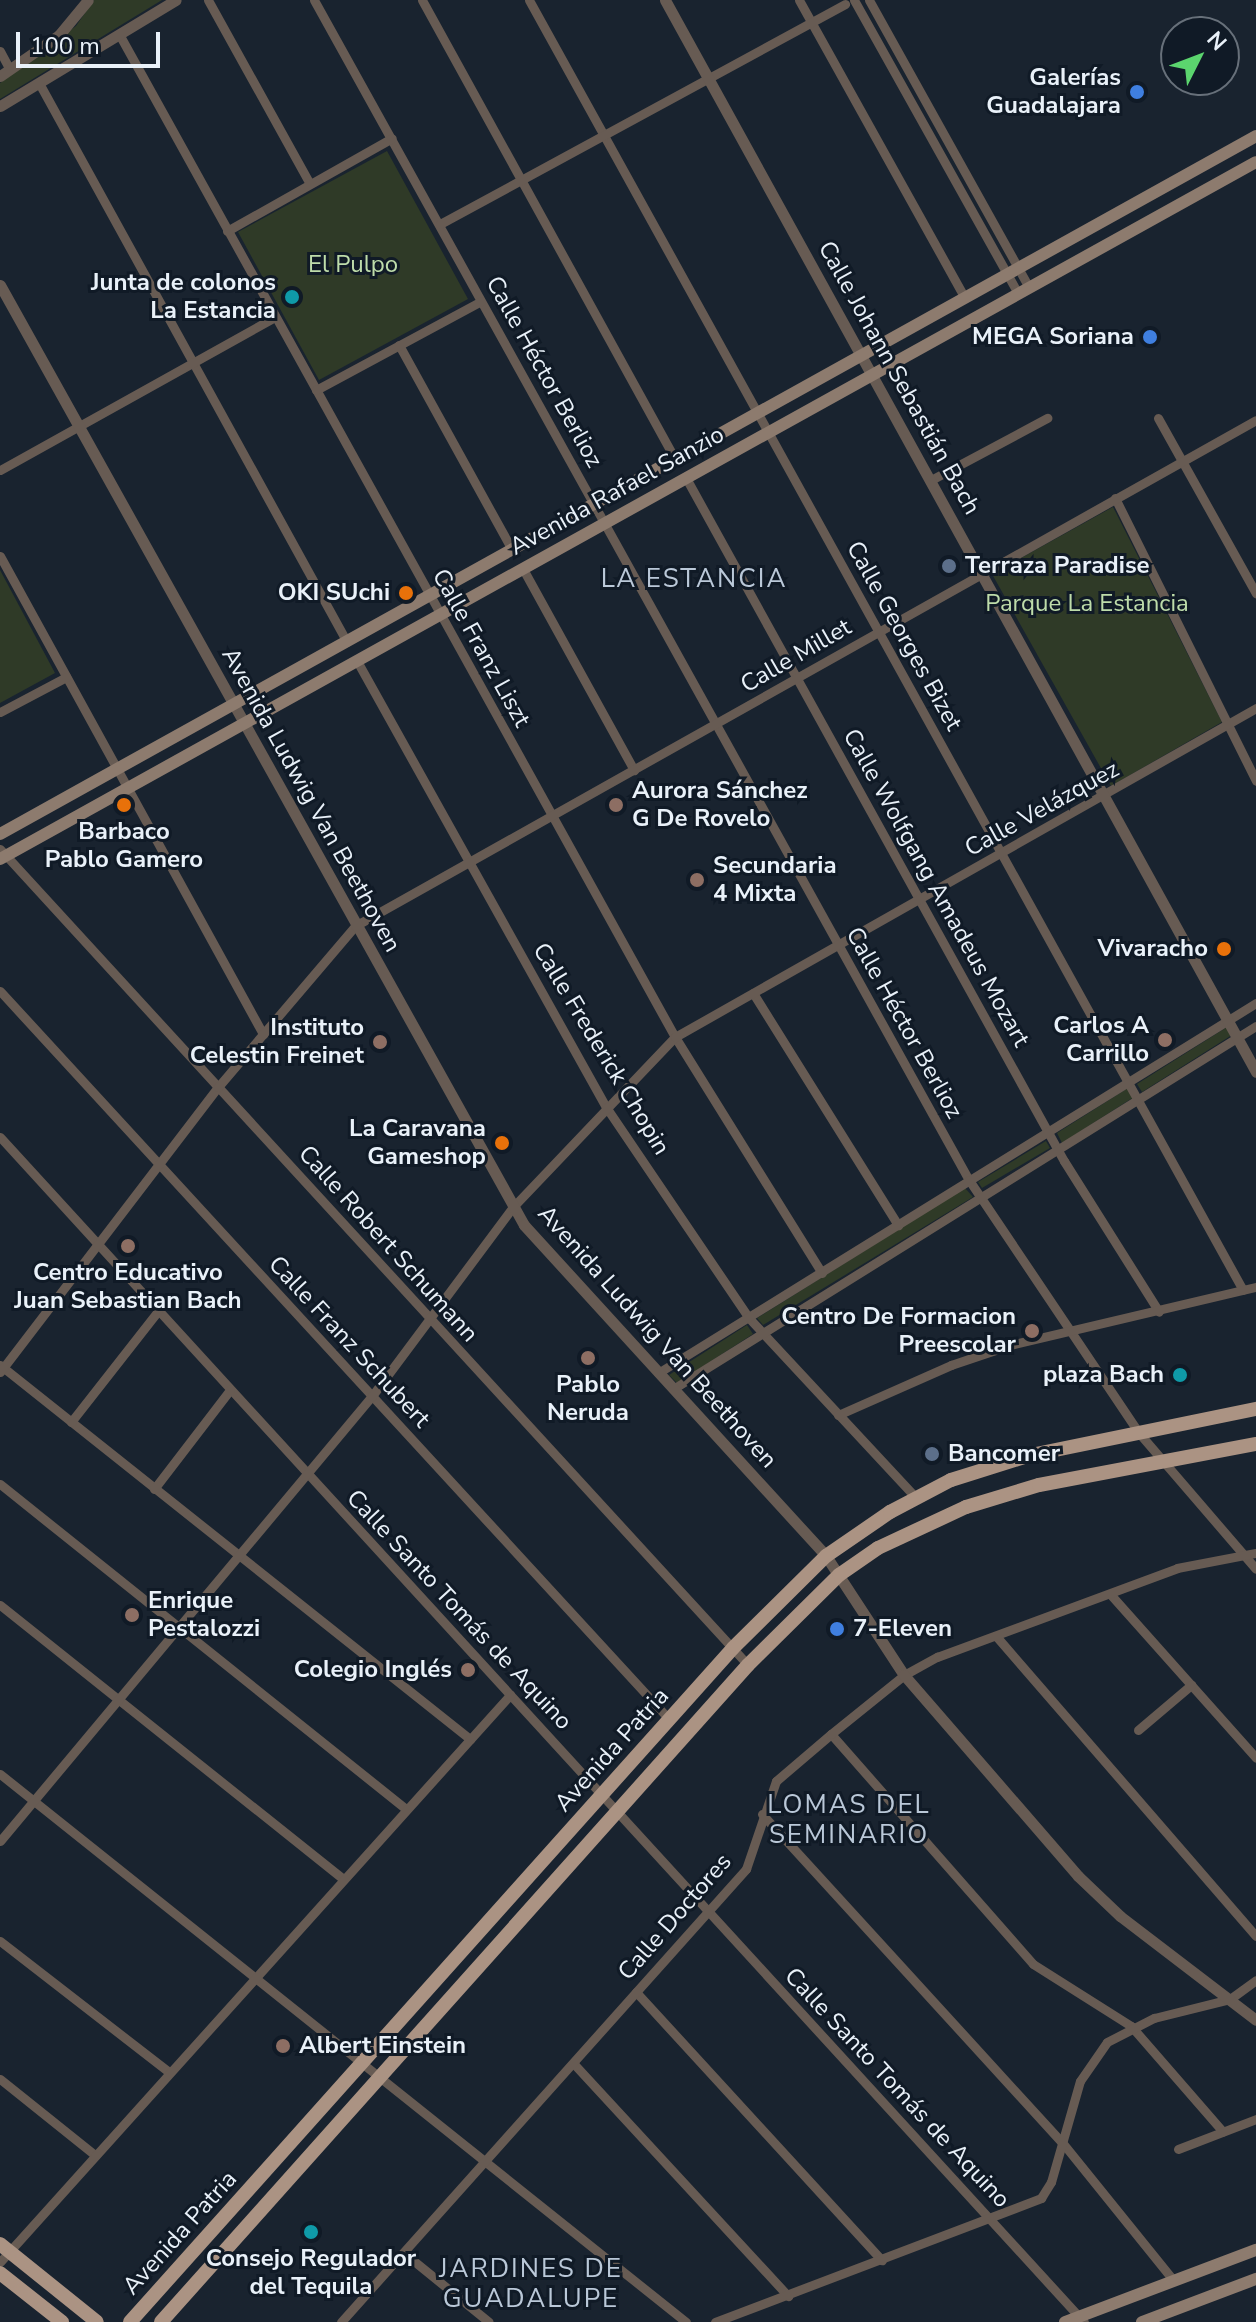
<!DOCTYPE html>
<html>
<head>
<meta charset="utf-8">
<style>
	body { margin:0 }
	#map { position:relative; width:1256px; height:2322px; overflow:hidden; background:#19232f; font-family:"Nunito Sans",sans-serif }
	div>[style] { position:absolute }
	.green>* { inset:0; background:#2f3a27 }
	.minor>* { height:9px; margin:-4.5px; padding:0 4.5px; transform-origin:4.5px; border-radius:4.5px; background:#675b53 }
	.tertiary>* { height:11px; margin:-5.5px; padding:0 5.5px; transform-origin:5.5px; border-radius:5.5px; background:#675b53 }
	.secondary>* { height:12px; margin:-6px; padding:0 6px; transform-origin:6px; border-radius:6px; background:#8d7b6e }
	.primary>* { height:14px; margin:-7px; padding:0 7px; transform-origin:7px; border-radius:7px; background:#ab9383 }
	.dots>* { width:22px; height:22px; translate:-50% -50%; box-sizing:border-box; border:4px solid #101a26; border-radius:50% }
	span { translate:-50% -50%; white-space:nowrap; text-align:center; line-height:1.15; -webkit-text-stroke:6px #101a26; paint-order:stroke }
	.poi-label { font-size:24px; color:#e9f1f9; font-weight:700 }
	.right { translate:-100% -50%; text-align:right }
	.left { translate:0 -50%; text-align:left }
	.park-label { font-size:24px; color:#bedcaa }
	.street-label { font-size:24px; color:#e9f1f9 }
	.neighbourhood-label { font-size:26px; color:#bac8d8; letter-spacing:2px }
	.north { position:absolute; left:1160px; top:16px; width:80px; height:80px; box-sizing:border-box; background:#101a26; border:2px solid #67707a; border-radius:50%; rotate:48deg; font-size:22px; font-weight:700; line-height:32px; text-align:center; color:#e9f1f9 }
	.north::after { content:''; display:block; margin:auto; width:28px; height:36px; background:#5bd56e; clip-path:polygon(50% 0,100% 100%,50% 72%,0 100%) }
	.scale { position:absolute; left:16px; top:32px; width:144px; height:36px; box-sizing:border-box; border:4px solid #e9f1f9; border-top:0; padding-left:10px; font-size:24px; line-height:28px; white-space:nowrap; color:#e9f1f9; -webkit-text-stroke:6px #101a26; paint-order:stroke }
</style>
</head>
<body>
<div id="map">
	<div class="green">
		<i style="clip-path:polygon(94px 0,162px 0,0 99px,0 83px,76px 26px)"></i>
		<i style="clip-path:polygon(387px 151px,468px 299px,319px 380px,238px 232px)"></i>
		<i style="clip-path:polygon(1113px 507px,1222px 722px,1111px 786px,992px 574px)"></i>
		<i style="clip-path:polygon(0 570px,55px 673px,0 703px)"></i>
		<i style="clip-path:polygon(1227px 1027px,1232px 1035px,1142px 1092px,1137px 1084px)"></i>
		<i style="clip-path:polygon(1128px 1088px,1134px 1097px,1062px 1143px,1057px 1133px)"></i>
		<i style="clip-path:polygon(1046px 1141px,1050px 1148px,982px 1188px,978px 1182px)"></i>
		<i style="clip-path:polygon(965px 1188px,973px 1197px,763px 1325px,757px 1318px)"></i>
		<i style="clip-path:polygon(747px 1325px,753px 1334px,677px 1383px,669px 1375px)"></i>
	</div>
	<div class="minor">
		<i style="left:208px;top:0;width:210px;rotate:61deg"></i>
		<i style="left:314px;top:0;width:1350px;rotate:60.97deg"></i>
		<i style="left:969px;top:1180px;width:305px;rotate:56.1deg"></i>
		<i style="left:1139px;top:1433px;width:179px;rotate:49.3deg"></i>
		<i style="left:422px;top:0;width:524px;rotate:61.14deg"></i>
		<i style="left:529px;top:0;width:1474px;rotate:61.04deg"></i>
		<i style="left:799px;top:0;width:339px;rotate:60.9deg"></i>
		<i style="left:854px;top:0;width:337px;rotate:60.8deg"></i>
		<i style="left:869px;top:0;width:329px;rotate:60.9deg"></i>
		<i style="left:119px;top:34px;width:1147px;rotate:61deg"></i>
		<i style="left:675px;top:1037px;width:278px;rotate:58.1deg"></i>
		<i style="left:0;top:51px;width:21px;rotate:62deg"></i>
		<i style="left:39px;top:83px;width:638px;rotate:61.15deg"></i>
		<i style="left:440px;top:224px;width:461px;rotate:-28.5deg"></i>
		<i style="left:227px;top:231px;width:189px;rotate:-29.4deg"></i>
		<i style="left:399px;top:345px;width:234px;rotate:61.1deg"></i>
		<i style="left:316px;top:390px;width:187px;rotate:-28.3deg"></i>
		<i style="left:1158px;top:418px;width:201px;rotate:60.8deg"></i>
		<i style="left:0;top:470px;width:315px;rotate:-29.1deg"></i>
		<i style="left:686px;top:478px;width:781px;rotate:61.04deg"></i>
		<i style="left:1064px;top:1161px;width:178px;rotate:57.8deg"></i>
		<i style="left:931px;top:480px;width:132px;rotate:-28.1deg"></i>
		<i style="left:1115px;top:498px;width:316px;rotate:63.5deg"></i>
		<i style="left:0;top:556px;width:546px;rotate:61.18deg"></i>
		<i style="left:523px;top:569px;width:230px;rotate:61.1deg"></i>
		<i style="left:357px;top:661px;width:511px;rotate:60.83deg"></i>
		<i style="left:606px;top:1107px;width:254px;rotate:55.9deg"></i>
		<i style="left:748px;top:1317px;width:247px;rotate:47.1deg"></i>
		<i style="left:0;top:712px;width:75px;rotate:-27.9deg"></i>
		<i style="left:0;top:849px;width:1107px;rotate:47.49deg"></i>
		<i style="left:0;top:991px;width:989px;rotate:47.42deg"></i>
		<i style="left:753px;top:993px;width:274px;rotate:58deg"></i>
		<i style="left:0;top:1137px;width:1606px;rotate:47.55deg"></i>
		<i style="left:0;top:1365px;width:601px;rotate:38.51deg"></i>
		<i style="left:0;top:1372px;width:359px;rotate:-52.6deg"></i>
		<i style="left:218px;top:1087px;width:211px;rotate:-49.6deg"></i>
		<i style="left:355px;top:926px;width:1033px;rotate:-29.32deg"></i>
		<i style="left:658px;top:1373px;width:703px;rotate:-31.75deg"></i>
		<i style="left:673px;top:1389px;width:687px;rotate:-31.91deg"></i>
		<i style="left:838px;top:1415px;width:124px;rotate:-23.9deg"></i>
		<i style="left:951px;top:1365px;width:62px;rotate:-18.7deg"></i>
		<i style="left:1010px;top:1345px;width:253px;rotate:-13.3deg"></i>
		<i style="left:71px;top:1422px;width:141px;rotate:-51.9deg"></i>
		<i style="left:0;top:1484px;width:520px;rotate:38.68deg"></i>
		<i style="left:154px;top:1489px;width:125px;rotate:-52.5deg"></i>
		<i style="left:1111px;top:1595px;width:218px;rotate:48.3deg"></i>
		<i style="left:0;top:1605px;width:439px;rotate:38.6deg"></i>
		<i style="left:996px;top:1636px;width:397px;rotate:49.1deg"></i>
		<i style="left:1138px;top:1730px;width:70px;rotate:-40.3deg"></i>
		<i style="left:831px;top:1734px;width:306px;rotate:48.7deg"></i>
		<i style="left:1033px;top:1964px;width:116px;rotate:32.3deg"></i>
		<i style="left:1131px;top:2026px;width:140px;rotate:49deg"></i>
		<i style="left:0;top:1774px;width:878px;rotate:38.62deg"></i>
		<i style="left:762px;top:1814px;width:443px;rotate:47.6deg"></i>
		<i style="left:1061px;top:2141px;width:180px;rotate:51.1deg"></i>
		<i style="left:0;top:1841px;width:580px;rotate:-50.11deg"></i>
		<i style="left:372px;top:1396px;width:234px;rotate:-53.3deg"></i>
		<i style="left:512px;top:1208px;width:236px;rotate:-46.4deg"></i>
		<i style="left:675px;top:1037px;width:668px;rotate:-29.52deg"></i>
		<i style="left:0;top:1941px;width:214px;rotate:37.8deg"></i>
		<i style="left:636px;top:1992px;width:364px;rotate:47.5deg"></i>
		<i style="left:574px;top:2064px;width:316px;rotate:47.3deg"></i>
		<i style="left:0;top:2079px;width:122px;rotate:38.7deg"></i>
		<i style="left:1178px;top:2149px;width:84px;rotate:-21deg"></i>
		<i style="left:404px;top:2253px;width:109px;rotate:39.1deg"></i>
		<i style="left:0;top:2262px;width:763px;rotate:-48.03deg"></i>
		<i style="left:341px;top:2322px;width:608px;rotate:-48.2deg"></i>
		<i style="left:746px;top:1869px;width:93px;rotate:-71.2deg"></i>
		<i style="left:776px;top:1781px;width:72px;rotate:-40.5deg"></i>
		<i style="left:831px;top:1734px;width:94px;rotate:-38.9deg"></i>
		<i style="left:904px;top:1675px;width:38px;rotate:-29deg"></i>
		<i style="left:937px;top:1657px;width:256px;rotate:-20.3deg"></i>
		<i style="left:1177px;top:1568px;width:80px;rotate:-10.8deg"></i>
		<i style="left:715px;top:2322px;width:349px;rotate:-20.8deg"></i>
		<i style="left:1041px;top:2198px;width:19px;rotate:-58deg"></i>
		<i style="left:1051px;top:2182px;width:105px;rotate:-74deg"></i>
		<i style="left:1080px;top:2081px;width:47px;rotate:-55.3deg"></i>
		<i style="left:1107px;top:2042px;width:53px;rotate:-27.1deg"></i>
		<i style="left:1154px;top:2018px;width:78px;rotate:-14deg"></i>
		<i style="left:1230px;top:1999px;width:32px;rotate:-36deg"></i>
	</div>
	<div class="tertiary">
		<i style="left:665px;top:0;width:1224px;rotate:61.13deg"></i>
		<i style="left:0;top:76px;width:72px;rotate:-34.8deg"></i>
		<i style="left:59px;top:35px;width:45px;rotate:-50.4deg"></i>
		<i style="left:0;top:106px;width:205px;rotate:-31.1deg"></i>
		<i style="left:0;top:285px;width:1076px;rotate:60.86deg"></i>
		<i style="left:524px;top:1225px;width:448px;rotate:47.6deg"></i>
		<i style="left:826px;top:1556px;width:142px;rotate:56.8deg"></i>
		<i style="left:904px;top:1675px;width:266px;rotate:49.1deg"></i>
		<i style="left:1078px;top:1876px;width:58px;rotate:43.6deg"></i>
		<i style="left:1120px;top:1916px;width:171px;rotate:37.4deg"></i>
	</div>
	<div class="secondary">
		<i style="left:0;top:834px;width:1437px;rotate:-29.06deg"></i>
		<i style="left:0;top:859px;width:1436px;rotate:-29.03deg"></i>
		<i style="left:1065px;top:2322px;width:204px;rotate:-20.7deg"></i>
		<i style="left:1142px;top:2322px;width:122px;rotate:-20.7deg"></i>
	</div>
	<div class="primary">
		<i style="left:0;top:2244px;width:124px;rotate:38.8deg"></i>
		<i style="left:0;top:2273px;width:79px;rotate:38.3deg"></i>
		<i style="left:130px;top:2322px;width:904px;rotate:-48.18deg"></i>
		<i style="left:733px;top:1648px;width:131px;rotate:-44.7deg"></i>
		<i style="left:826px;top:1556px;width:78px;rotate:-34.5deg"></i>
		<i style="left:890px;top:1512px;width:69px;rotate:-27.7deg"></i>
		<i style="left:951px;top:1480px;width:84px;rotate:-17.4deg"></i>
		<i style="left:1031px;top:1455px;width:230px;rotate:-11.6deg"></i>
		<i style="left:161px;top:2322px;width:881px;rotate:-48.22deg"></i>
		<i style="left:748px;top:1665px;width:128px;rotate:-44.7deg"></i>
		<i style="left:839px;top:1575px;width:47px;rotate:-34.7deg"></i>
		<i style="left:878px;top:1548px;width:97px;rotate:-25deg"></i>
		<i style="left:966px;top:1507px;width:76px;rotate:-16.8deg"></i>
		<i style="left:1039px;top:1485px;width:221px;rotate:-10.7deg"></i>
	</div>
	<div class="dots">
		<i style="left:1137px;top:92px;background:#3f7fe0"></i>
		<i style="left:292px;top:297px;background:#0f9aa8"></i>
		<i style="left:1150px;top:337px;background:#3f7fe0"></i>
		<i style="left:949px;top:566px;background:#5c6f8a"></i>
		<i style="left:406px;top:593px;background:#e8710a"></i>
		<i style="left:124px;top:805px;background:#e8710a"></i>
		<i style="left:616px;top:805px;background:#8d6e63"></i>
		<i style="left:697px;top:880px;background:#8d6e63"></i>
		<i style="left:1224px;top:949px;background:#e8710a"></i>
		<i style="left:1165px;top:1040px;background:#8d6e63"></i>
		<i style="left:380px;top:1042px;background:#8d6e63"></i>
		<i style="left:502px;top:1143px;background:#e8710a"></i>
		<i style="left:128px;top:1246px;background:#8d6e63"></i>
		<i style="left:1032px;top:1331px;background:#8d6e63"></i>
		<i style="left:588px;top:1358px;background:#8d6e63"></i>
		<i style="left:1180px;top:1375px;background:#0f9aa8"></i>
		<i style="left:932px;top:1454px;background:#5c6f8a"></i>
		<i style="left:132px;top:1615px;background:#8d6e63"></i>
		<i style="left:837px;top:1629px;background:#3f7fe0"></i>
		<i style="left:468px;top:1670px;background:#8d6e63"></i>
		<i style="left:283px;top:2046px;background:#8d6e63"></i>
		<i style="left:311px;top:2232px;background:#0f9aa8"></i>
	</div>
	<div class="poi-label">
		<span class="right" style="left:1121px;top:92px">Galerías<br>Guadalajara</span>
		<span class="right" style="left:276px;top:297px">Junta de colonos<br>La Estancia</span>
		<span class="right" style="left:1134px;top:337px">MEGA Soriana</span>
		<span class="left" style="left:965px;top:566px">Terraza Paradise</span>
		<span class="right" style="left:390px;top:593px">OKI SUchi</span>
		<span class="left" style="left:632px;top:805px">Aurora Sánchez<br>G De Rovelo</span>
		<span style="left:124px;top:846px">Barbaco<br>Pablo Gamero</span>
		<span class="left" style="left:713px;top:880px">Secundaria<br>4 Mixta</span>
		<span class="right" style="left:1208px;top:949px">Vivaracho</span>
		<span class="right" style="left:1149px;top:1040px">Carlos A<br>Carrillo</span>
		<span class="right" style="left:364px;top:1042px">Instituto<br>Celestin Freinet</span>
		<span class="right" style="left:486px;top:1143px">La Caravana<br>Gameshop</span>
		<span style="left:128px;top:1287px">Centro Educativo<br>Juan Sebastian Bach</span>
		<span class="right" style="left:1016px;top:1331px">Centro De Formacion<br>Preescolar</span>
		<span class="right" style="left:1164px;top:1375px">plaza Bach</span>
		<span style="left:588px;top:1399px">Pablo<br>Neruda</span>
		<span class="left" style="left:948px;top:1454px">Bancomer</span>
		<span class="left" style="left:148px;top:1615px">Enrique<br>Pestalozzi</span>
		<span class="left" style="left:853px;top:1629px">7-Eleven</span>
		<span class="right" style="left:452px;top:1670px">Colegio Inglés</span>
		<span class="left" style="left:299px;top:2046px">Albert Einstein</span>
		<span style="left:311px;top:2273px">Consejo Regulador<br>del Tequila</span>
	</div>
	<div class="park-label">
		<span style="left:353px;top:265px">El Pulpo</span>
		<span style="left:1087px;top:604px">Parque La Estancia</span>
	</div>
	<div class="street-label">
		<span style="left:544px;top:372px;rotate:61deg">Calle Héctor Berlioz</span>
		<span style="left:899px;top:378px;rotate:61deg">Calle Johann Sebastián Bach</span>
		<span style="left:617px;top:491px;rotate:-29deg">Avenida Rafael Sanzio</span>
		<span style="left:904px;top:636px;rotate:61deg">Calle Georges Bizet</span>
		<span style="left:481px;top:648px;rotate:61deg">Calle Franz Liszt</span>
		<span style="left:796px;top:656px;rotate:-30deg">Calle Millet</span>
		<span style="left:311px;top:800px;rotate:61deg">Avenida Ludwig Van Beethoven</span>
		<span style="left:1042px;top:809px;rotate:-29deg">Calle Velázquez</span>
		<span style="left:936px;top:888px;rotate:61deg">Calle Wolfgang Amadeus Mozart</span>
		<span style="left:904px;top:1023px;rotate:61deg">Calle Héctor Berlioz</span>
		<span style="left:601px;top:1049px;rotate:59deg">Calle Frederick Chopin</span>
		<span style="left:388px;top:1244px;rotate:48deg">Calle Robert Schumann</span>
		<span style="left:657px;top:1337px;rotate:48deg">Avenida Ludwig Van Beethoven</span>
		<span style="left:349px;top:1342px;rotate:47deg">Calle Franz Schubert</span>
		<span style="left:459px;top:1610px;rotate:47deg">Calle Santo Tomás de Aquino</span>
		<span style="left:612px;top:1750px;rotate:-48deg">Avenida Patria</span>
		<span style="left:675px;top:1917px;rotate:-49deg">Calle Doctores</span>
		<span style="left:897px;top:2088px;rotate:47deg">Calle Santo Tomás de Aquino</span>
		<span style="left:180px;top:2233px;rotate:-48deg">Avenida Patria</span>
	</div>
	<div class="neighbourhood-label">
		<span style="left:694px;top:579px">LA ESTANCIA</span>
		<span style="left:849px;top:1820px">LOMAS DEL<br>SEMINARIO</span>
		<span style="left:531px;top:2284px">JARDINES DE<br>GUADALUPE</span>
	</div>
	<div class="north">N</div>
	<div class="scale">100 m</div>
</div>
</body>
</html>
